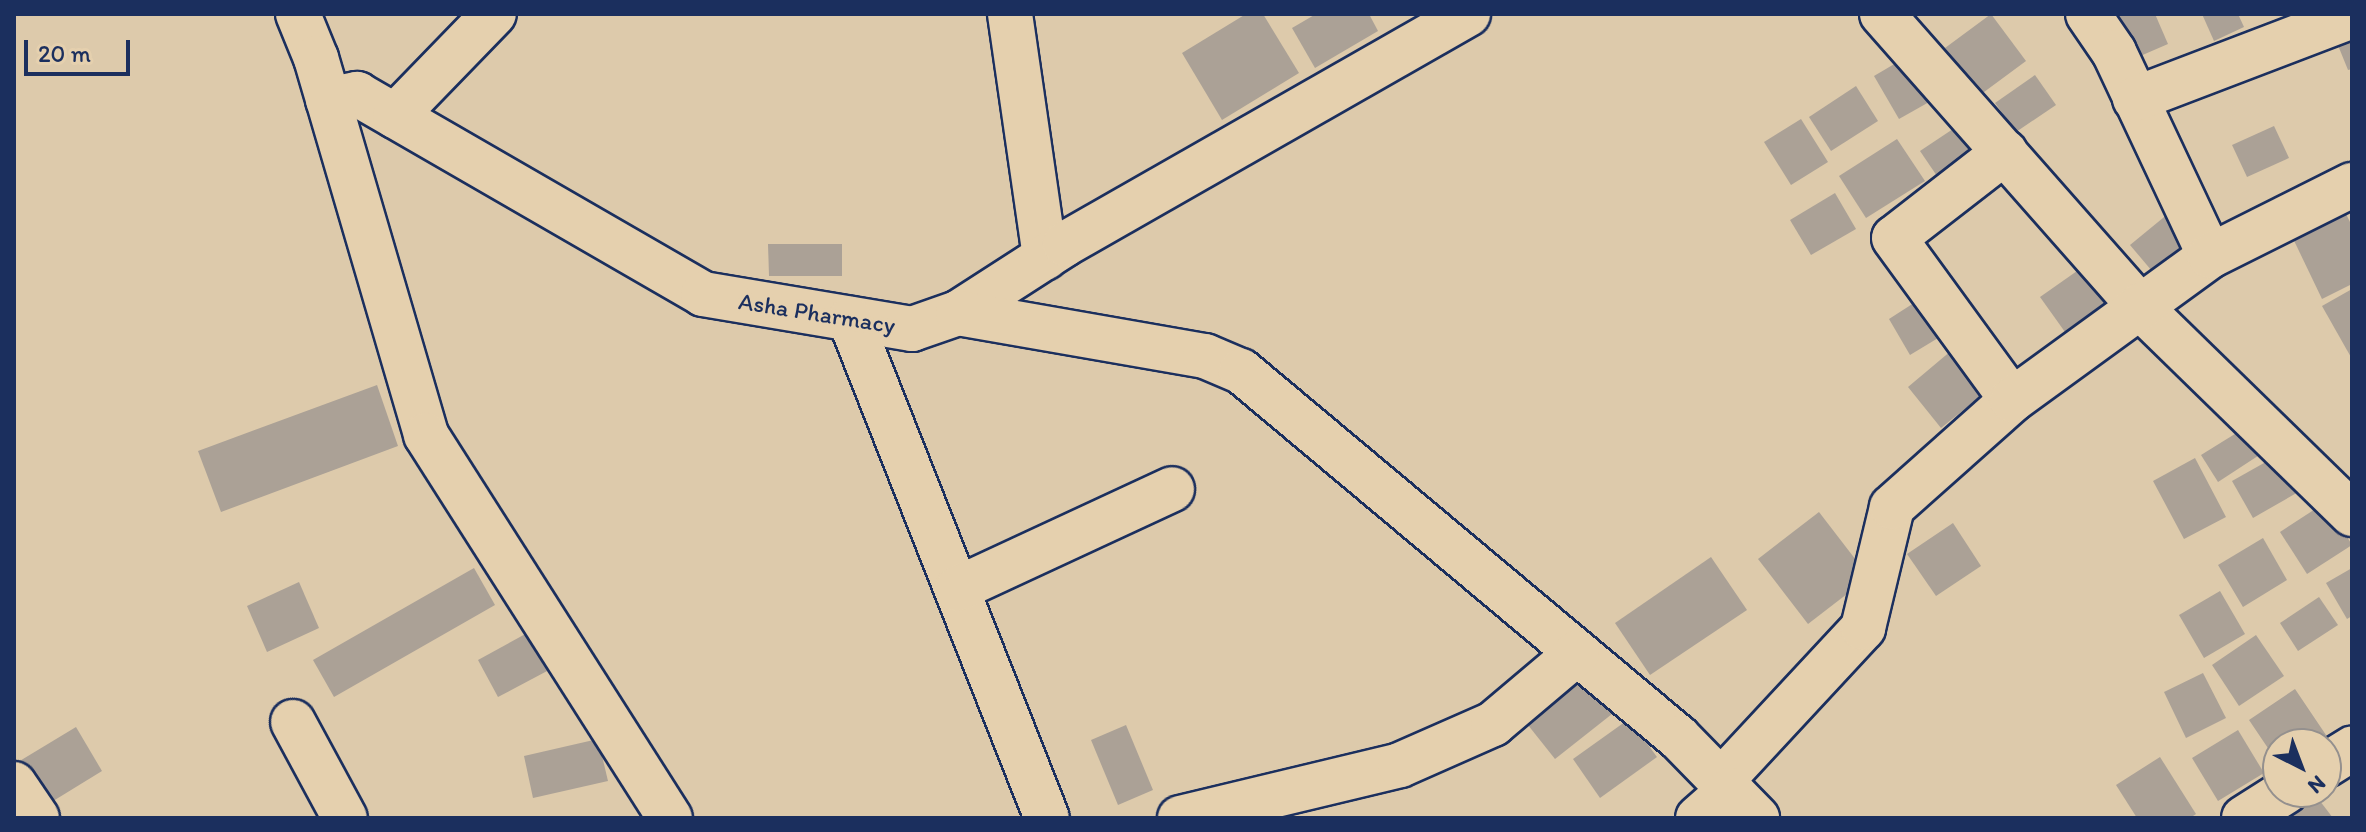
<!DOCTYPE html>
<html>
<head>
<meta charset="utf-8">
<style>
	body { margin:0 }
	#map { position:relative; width:2366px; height:832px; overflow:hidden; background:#ddcaab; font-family:Itim,sans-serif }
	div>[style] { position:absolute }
	.building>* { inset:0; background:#aba196 }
	.roads { filter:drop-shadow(2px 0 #1b2f5e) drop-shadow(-2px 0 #1b2f5e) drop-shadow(0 2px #1b2f5e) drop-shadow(0 -2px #1b2f5e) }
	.minor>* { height:44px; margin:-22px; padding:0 22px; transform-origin:22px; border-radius:22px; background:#e5d0ae }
	.major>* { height:44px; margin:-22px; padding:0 22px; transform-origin:22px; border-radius:22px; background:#e5d0ae }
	span { translate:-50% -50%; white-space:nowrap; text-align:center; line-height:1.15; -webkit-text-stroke:8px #e5d0ae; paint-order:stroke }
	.street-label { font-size:24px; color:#1b2f5e }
	.frame { position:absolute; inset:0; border:16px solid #1b2f5e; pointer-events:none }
	.north { position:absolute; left:2262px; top:728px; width:80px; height:80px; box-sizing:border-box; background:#e5d0ae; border:2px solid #94908e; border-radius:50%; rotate:138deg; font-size:22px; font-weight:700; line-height:32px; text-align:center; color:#1b2f5e }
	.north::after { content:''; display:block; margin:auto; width:28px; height:36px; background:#1b2f5e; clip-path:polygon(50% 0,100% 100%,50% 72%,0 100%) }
	.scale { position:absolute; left:24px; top:40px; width:106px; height:36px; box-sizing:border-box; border:4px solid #1b2f5e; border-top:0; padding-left:10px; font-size:24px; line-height:28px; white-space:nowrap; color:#1b2f5e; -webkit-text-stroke:6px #e5d0ae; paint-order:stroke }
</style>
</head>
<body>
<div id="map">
	<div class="building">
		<i style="clip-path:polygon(1246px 14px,1263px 14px,1299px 73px,1222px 120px,1182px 53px)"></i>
		<i style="clip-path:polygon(1316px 14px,1369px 14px,1378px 31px,1315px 68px,1292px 28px)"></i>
		<i style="clip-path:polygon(1991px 14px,2026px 61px,1980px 95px,1945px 48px)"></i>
		<i style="clip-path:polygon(2110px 14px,2155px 14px,2168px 44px,2131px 60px)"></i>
		<i style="clip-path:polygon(2202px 14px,2238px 14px,2244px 27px,2214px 41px)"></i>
		<i style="clip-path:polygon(2352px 31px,2352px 69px,2348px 70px,2335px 38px)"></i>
		<i style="clip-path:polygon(1913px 53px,1938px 97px,1899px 119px,1874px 76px)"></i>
		<i style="clip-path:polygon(2035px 75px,2056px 105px,2016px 132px,1995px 103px)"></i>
		<i style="clip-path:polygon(1856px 86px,1878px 121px,1831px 151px,1809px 117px)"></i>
		<i style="clip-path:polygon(1801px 119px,1828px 162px,1791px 185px,1764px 142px)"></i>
		<i style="clip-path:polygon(1962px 123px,1979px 149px,1937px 176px,1920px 151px)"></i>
		<i style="clip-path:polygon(2274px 126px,2289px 158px,2247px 177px,2232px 145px)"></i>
		<i style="clip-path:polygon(1897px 139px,1925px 181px,1866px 218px,1839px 176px)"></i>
		<i style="clip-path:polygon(1835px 193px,1856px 229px,1811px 255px,1790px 220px)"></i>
		<i style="clip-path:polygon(2339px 200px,2352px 226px,2352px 284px,2322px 299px,2287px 226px)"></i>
		<i style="clip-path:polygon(2169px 213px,2195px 245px,2157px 277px,2130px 245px)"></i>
		<i style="clip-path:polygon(768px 244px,842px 244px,842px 276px,769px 276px)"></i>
		<i style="clip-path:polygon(2087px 264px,2117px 306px,2070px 339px,2040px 297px)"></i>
		<i style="clip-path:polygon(2352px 289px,2352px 359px,2322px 306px)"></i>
		<i style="clip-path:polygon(1931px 292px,1953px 329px,1910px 355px,1889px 319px)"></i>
		<i style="clip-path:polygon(1958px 345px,1992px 387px,1941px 428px,1908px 387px)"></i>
		<i style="clip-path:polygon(377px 385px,398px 446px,221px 512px,198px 451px)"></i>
		<i style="clip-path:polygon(2251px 424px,2267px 450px,2218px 482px,2201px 455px)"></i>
		<i style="clip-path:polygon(2280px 454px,2300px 491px,2253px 518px,2232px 481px)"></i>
		<i style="clip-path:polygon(2195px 458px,2226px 517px,2184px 539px,2153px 481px)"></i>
		<i style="clip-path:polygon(2326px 502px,2352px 545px,2307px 574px,2280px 532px)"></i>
		<i style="clip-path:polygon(1819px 512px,1869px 577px,1808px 624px,1758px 559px)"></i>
		<i style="clip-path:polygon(1953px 523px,1981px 566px,1936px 596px,1907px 554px)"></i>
		<i style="clip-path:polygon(2263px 538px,2287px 580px,2243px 607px,2218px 565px)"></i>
		<i style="clip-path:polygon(1711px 557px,1747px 610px,1650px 675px,1615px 623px)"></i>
		<i style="clip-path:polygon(474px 568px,495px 605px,334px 697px,313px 660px)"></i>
		<i style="clip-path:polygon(2352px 568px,2352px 616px,2347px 619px,2326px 583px)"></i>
		<i style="clip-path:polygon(299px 582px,319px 628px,267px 652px,247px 606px)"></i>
		<i style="clip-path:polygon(2220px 591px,2245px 634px,2204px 658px,2179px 615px)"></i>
		<i style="clip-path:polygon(2319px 597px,2338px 625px,2298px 651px,2280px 623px)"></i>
		<i style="clip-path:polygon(529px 632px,549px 670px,498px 697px,478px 660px)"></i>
		<i style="clip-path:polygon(2256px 635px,2284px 676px,2239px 706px,2212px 665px)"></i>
		<i style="clip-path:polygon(1573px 665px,1612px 714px,1555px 759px,1516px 710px)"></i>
		<i style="clip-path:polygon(2203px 673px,2226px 718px,2186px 738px,2164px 692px)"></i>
		<i style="clip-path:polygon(2295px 689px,2326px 735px,2313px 744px,2278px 744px,2278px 763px,2249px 720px)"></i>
		<i style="clip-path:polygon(1629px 719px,1657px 757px,1600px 798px,1573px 759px)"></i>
		<i style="clip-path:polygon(1126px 725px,1153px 790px,1118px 805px,1091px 740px)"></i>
		<i style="clip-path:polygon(76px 727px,102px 771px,45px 806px,18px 762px)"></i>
		<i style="clip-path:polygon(2238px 730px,2264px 773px,2218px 801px,2192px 758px)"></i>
		<i style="clip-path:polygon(598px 739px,608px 781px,533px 798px,524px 756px)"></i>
		<i style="clip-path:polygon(2160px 757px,2196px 814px,2190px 818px,2137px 818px,2116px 785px)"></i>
		<i style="clip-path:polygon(2294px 792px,2313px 792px,2333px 818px,2274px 818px)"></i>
	</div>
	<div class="roads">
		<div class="minor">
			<i style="left:1010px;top:14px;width:246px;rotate:81.8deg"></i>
			<i style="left:1882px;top:14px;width:389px;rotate:48.6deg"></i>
			<i style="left:2139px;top:306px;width:298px;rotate:44.3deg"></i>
			<i style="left:2088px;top:14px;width:46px;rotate:55.6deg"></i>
			<i style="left:2114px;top:52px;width:225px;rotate:64.8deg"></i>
			<i style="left:2135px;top:99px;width:232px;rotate:-20.9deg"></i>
			<i style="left:328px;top:100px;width:30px;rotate:-12deg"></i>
			<i style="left:357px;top:94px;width:400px;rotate:30deg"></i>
			<i style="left:703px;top:294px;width:212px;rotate:9.5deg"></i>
			<i style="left:912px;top:329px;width:49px;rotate:-19.2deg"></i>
			<i style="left:958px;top:313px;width:127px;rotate:-32.8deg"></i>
			<i style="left:1065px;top:244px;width:464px;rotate:-29.7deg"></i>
			<i style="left:395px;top:116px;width:142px;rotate:-45.9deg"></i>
			<i style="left:2005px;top:152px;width:140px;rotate:142.2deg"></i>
			<i style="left:1894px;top:238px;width:200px;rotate:53.9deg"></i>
			<i style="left:958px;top:313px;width:251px;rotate:9.9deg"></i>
			<i style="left:1205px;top:356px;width:39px;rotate:23deg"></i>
			<i style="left:1241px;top:371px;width:571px;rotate:39.96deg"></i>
			<i style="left:1679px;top:738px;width:112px;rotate:45.7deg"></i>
			<i style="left:850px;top:319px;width:536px;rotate:68.46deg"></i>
			<i style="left:957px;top:589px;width:237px;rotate:-24.9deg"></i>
			<i style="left:293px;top:722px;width:109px;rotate:61.6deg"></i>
			<i style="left:2326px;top:765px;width:31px;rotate:-32deg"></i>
			<i style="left:1721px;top:781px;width:209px;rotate:-47.1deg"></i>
			<i style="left:1863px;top:628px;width:124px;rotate:-76.5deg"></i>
			<i style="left:1892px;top:507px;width:161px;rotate:-41.7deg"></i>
			<i style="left:2012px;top:400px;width:245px;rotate:-36deg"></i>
			<i style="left:2210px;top:256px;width:159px;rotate:-26.6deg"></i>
			<i style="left:14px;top:784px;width:41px;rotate:55.9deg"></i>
			<i style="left:1180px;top:818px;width:226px;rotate:-13.5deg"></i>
			<i style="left:1400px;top:765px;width:102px;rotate:-23.8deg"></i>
			<i style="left:1493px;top:724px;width:110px;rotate:-40.2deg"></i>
			<i style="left:1698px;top:818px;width:43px;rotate:-41.2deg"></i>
			<i style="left:2244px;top:818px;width:49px;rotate:-32.4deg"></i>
		</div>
		<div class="major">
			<i style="left:298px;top:14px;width:48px;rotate:67.8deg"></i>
			<i style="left:316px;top:58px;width:393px;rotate:73.7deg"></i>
			<i style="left:426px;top:435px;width:454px;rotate:57.5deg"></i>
		</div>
	</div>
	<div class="street-label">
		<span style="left:817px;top:313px;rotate:9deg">Asha Pharmacy</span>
	</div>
	<div class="frame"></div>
	<div class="north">N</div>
	<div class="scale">20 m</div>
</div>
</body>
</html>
